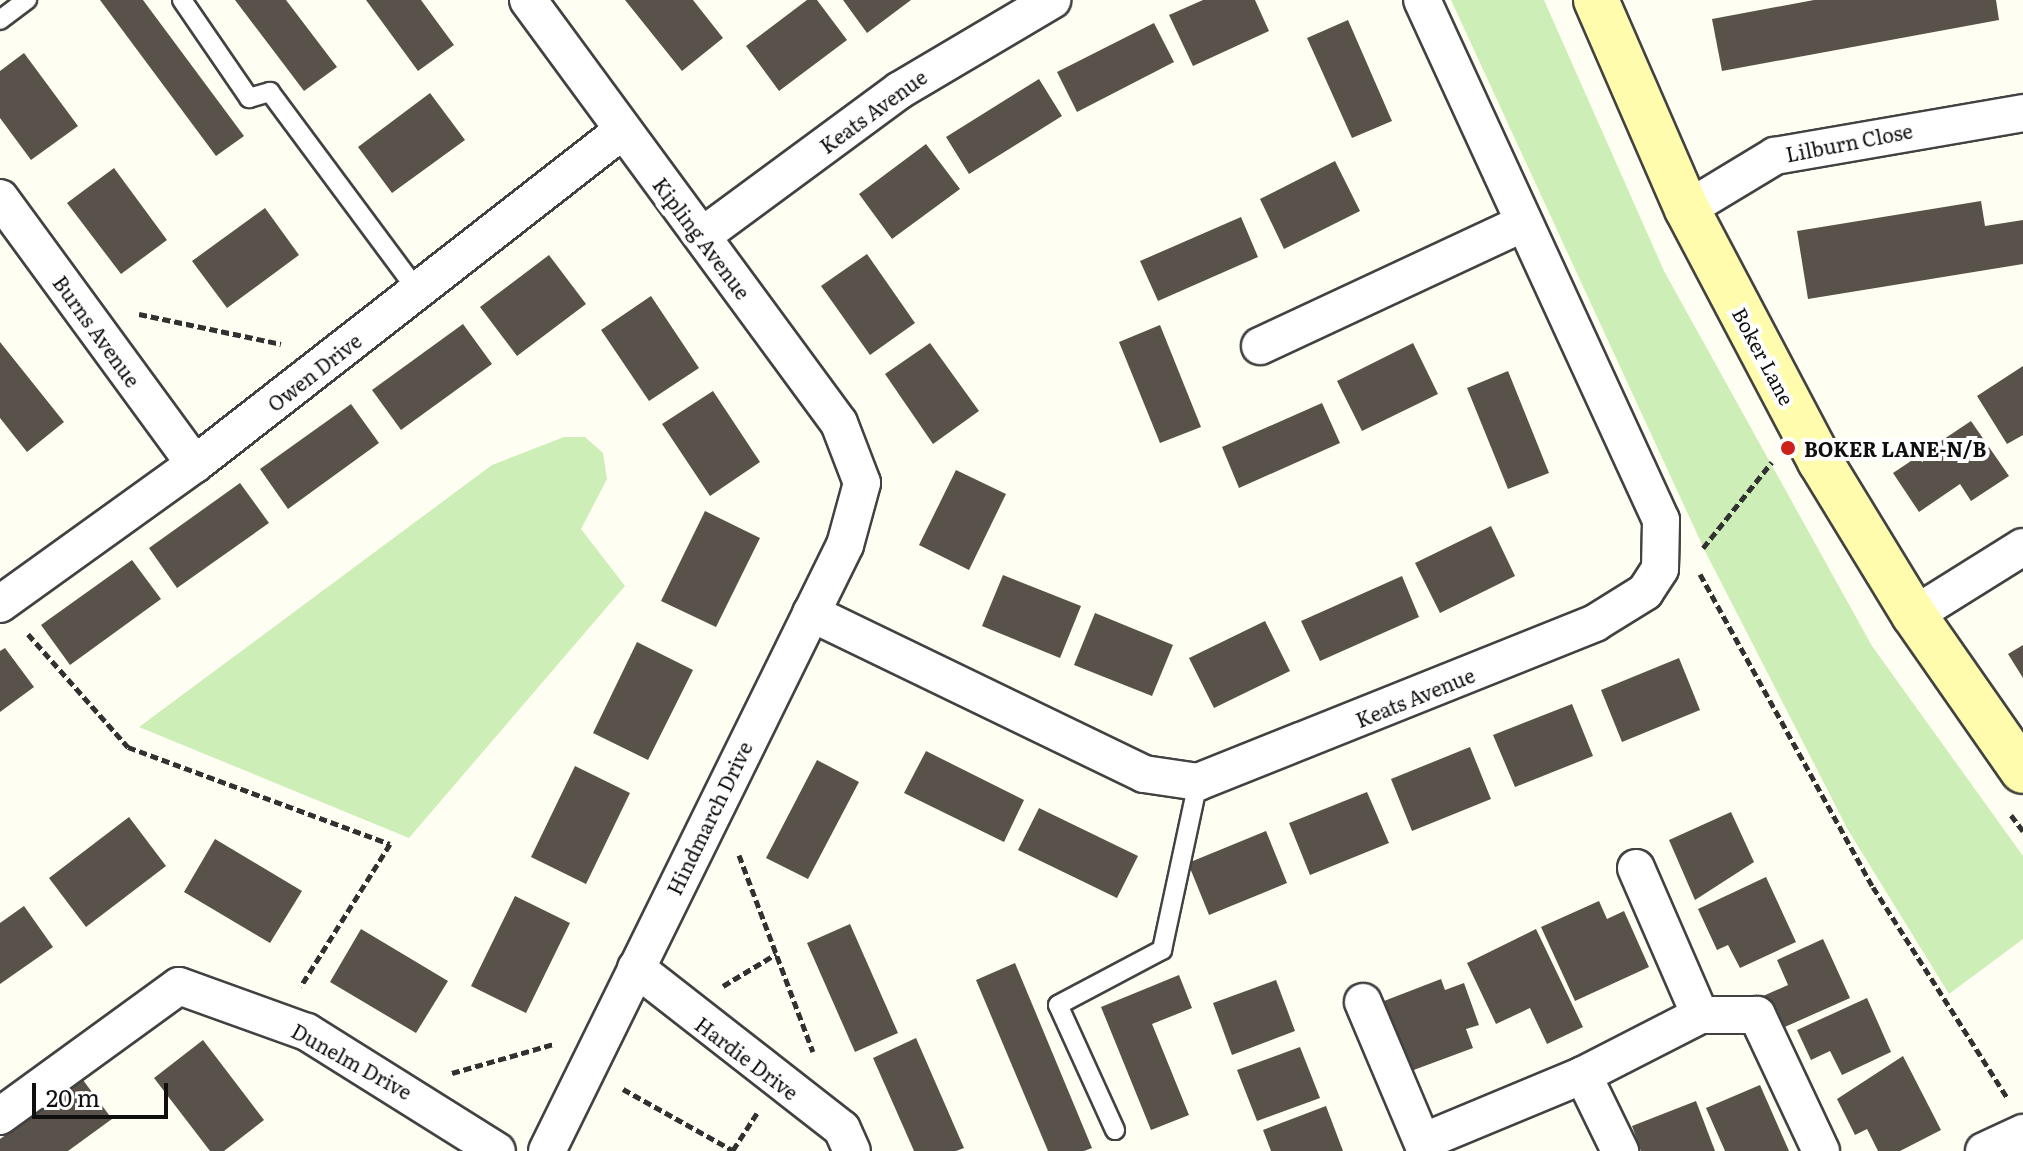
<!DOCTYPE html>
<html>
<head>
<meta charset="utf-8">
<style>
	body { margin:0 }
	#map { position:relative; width:2023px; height:1151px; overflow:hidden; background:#fffef2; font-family:Literata,serif }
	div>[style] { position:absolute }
	.green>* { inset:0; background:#ceeeb7 }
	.building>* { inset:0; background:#59524b }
	.path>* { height:5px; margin-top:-2.5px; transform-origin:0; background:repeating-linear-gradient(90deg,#313131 0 8px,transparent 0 12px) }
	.roads { filter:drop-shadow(2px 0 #424242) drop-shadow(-2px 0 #424242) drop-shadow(0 2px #424242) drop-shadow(0 -2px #424242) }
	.lane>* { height:18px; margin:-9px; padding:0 9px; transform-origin:9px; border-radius:9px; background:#fff }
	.street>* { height:36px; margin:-18px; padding:0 18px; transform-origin:18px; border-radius:18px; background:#fff }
	.secondary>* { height:44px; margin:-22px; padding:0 22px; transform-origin:22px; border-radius:22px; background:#fffdad }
	.dots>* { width:22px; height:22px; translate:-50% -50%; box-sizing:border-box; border:4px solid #fff; border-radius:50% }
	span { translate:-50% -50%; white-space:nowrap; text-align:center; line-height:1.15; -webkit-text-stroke:8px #fff; paint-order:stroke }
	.street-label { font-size:20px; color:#0f0f0f }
	.poi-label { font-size:20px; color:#0f0f0f; font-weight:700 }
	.left { translate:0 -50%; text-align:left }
	.scale { position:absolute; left:32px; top:1083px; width:136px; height:36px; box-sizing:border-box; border:4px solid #0f0f0f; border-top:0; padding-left:10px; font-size:24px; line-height:28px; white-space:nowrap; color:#0f0f0f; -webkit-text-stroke:6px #fff; paint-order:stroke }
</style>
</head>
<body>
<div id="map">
	<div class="green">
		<i style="clip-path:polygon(1451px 0,1544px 0,1664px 271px,1872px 646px,2023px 856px,2023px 939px,1949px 994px,1848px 830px,1705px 551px)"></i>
		<i style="clip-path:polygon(564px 437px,585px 437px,603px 453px,607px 479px,581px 529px,625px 586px,409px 838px,139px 727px,492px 465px)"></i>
	</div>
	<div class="building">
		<i style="clip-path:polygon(100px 0,143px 0,244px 136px,216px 156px)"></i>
		<i style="clip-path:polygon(235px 0,286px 0,337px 67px,304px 91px)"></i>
		<i style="clip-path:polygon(366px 0,421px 0,454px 45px,418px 71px)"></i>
		<i style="clip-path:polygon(625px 0,693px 0,723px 38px,682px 71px)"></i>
		<i style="clip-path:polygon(807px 0,817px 0,847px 40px,779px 91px,746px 46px)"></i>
		<i style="clip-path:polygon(843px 0,911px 0,867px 33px)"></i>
		<i style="clip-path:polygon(1203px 0,1255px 0,1269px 31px,1193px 66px,1169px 15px)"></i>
		<i style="clip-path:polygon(1814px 0,1996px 0,1999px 20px,1722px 71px,1712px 19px)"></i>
		<i style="clip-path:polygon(1348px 20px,1392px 121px,1352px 138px,1307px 38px)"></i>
		<i style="clip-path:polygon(1154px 23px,1174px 62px,1077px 112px,1057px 72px)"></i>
		<i style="clip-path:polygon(24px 53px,78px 126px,31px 160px,0 118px,0 71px)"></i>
		<i style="clip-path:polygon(1039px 79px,1062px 116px,969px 174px,946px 137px)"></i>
		<i style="clip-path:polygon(430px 93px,465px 140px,392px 193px,358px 147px)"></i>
		<i style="clip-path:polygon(926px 144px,960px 189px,892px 239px,859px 194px)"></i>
		<i style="clip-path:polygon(1335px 161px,1360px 211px,1284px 249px,1260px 199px)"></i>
		<i style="clip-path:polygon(114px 168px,167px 240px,121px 274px,67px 203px)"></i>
		<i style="clip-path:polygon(1981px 201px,1985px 226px,2023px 220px,2023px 264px,1808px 299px,1797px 231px)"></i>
		<i style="clip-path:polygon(265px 208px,299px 255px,227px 308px,192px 261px)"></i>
		<i style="clip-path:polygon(1241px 217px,1258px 257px,1158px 301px,1140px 261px)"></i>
		<i style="clip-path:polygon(867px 254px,915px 323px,870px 355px,821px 286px)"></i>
		<i style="clip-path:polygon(549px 255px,586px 304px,517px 356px,480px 307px)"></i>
		<i style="clip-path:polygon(651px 296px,699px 368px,649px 401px,601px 330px)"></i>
		<i style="clip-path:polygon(463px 324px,492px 364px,401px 430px,372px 390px)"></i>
		<i style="clip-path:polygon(1160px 325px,1201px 427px,1160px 443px,1119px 342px)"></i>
		<i style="clip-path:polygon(0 342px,64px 422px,27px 452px,0 418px)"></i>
		<i style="clip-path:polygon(930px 343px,979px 411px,933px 444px,885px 374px)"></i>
		<i style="clip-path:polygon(1413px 343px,1438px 394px,1362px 431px,1337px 381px)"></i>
		<i style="clip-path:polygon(2023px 366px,2023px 435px,2007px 444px,1977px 396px)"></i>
		<i style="clip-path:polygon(1508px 371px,1549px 473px,1508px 489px,1467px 388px)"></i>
		<i style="clip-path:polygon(713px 391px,760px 462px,710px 496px,662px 424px)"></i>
		<i style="clip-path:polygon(1322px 403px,1340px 443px,1239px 488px,1222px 447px)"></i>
		<i style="clip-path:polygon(351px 404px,379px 443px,288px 509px,260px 469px)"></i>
		<i style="clip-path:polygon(1971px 421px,2009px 476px,1971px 501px,1960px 484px,1919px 512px,1893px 473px)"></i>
		<i style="clip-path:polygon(956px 470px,1006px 494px,969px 570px,919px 545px)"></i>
		<i style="clip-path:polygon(240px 483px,269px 523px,177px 588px,149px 548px)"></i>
		<i style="clip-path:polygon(705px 511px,760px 538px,716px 627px,661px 601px)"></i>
		<i style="clip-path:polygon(1491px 526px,1515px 576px,1440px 613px,1415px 563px)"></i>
		<i style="clip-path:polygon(132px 560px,161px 599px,70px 665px,41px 625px)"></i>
		<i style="clip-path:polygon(1003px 575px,1081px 606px,1060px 658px,982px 626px)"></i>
		<i style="clip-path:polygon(1402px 576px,1419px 617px,1320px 661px,1301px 621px)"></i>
		<i style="clip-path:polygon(1095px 613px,1173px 645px,1152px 696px,1074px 665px)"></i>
		<i style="clip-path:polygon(1265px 621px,1290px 671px,1214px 708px,1189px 658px)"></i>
		<i style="clip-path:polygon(637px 642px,693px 670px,648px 760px,593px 733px)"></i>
		<i style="clip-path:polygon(2023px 645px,2023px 678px,2008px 654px)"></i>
		<i style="clip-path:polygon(5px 648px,34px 687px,0 712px,0 651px)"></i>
		<i style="clip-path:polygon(1679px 658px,1700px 710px,1622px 742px,1601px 690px)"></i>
		<i style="clip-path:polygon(1572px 704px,1593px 756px,1515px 787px,1493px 735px)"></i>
		<i style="clip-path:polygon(1470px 747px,1491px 799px,1412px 831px,1391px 779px)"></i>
		<i style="clip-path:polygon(926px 751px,1024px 800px,1004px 842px,904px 793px)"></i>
		<i style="clip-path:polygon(817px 760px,859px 782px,808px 879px,766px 858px)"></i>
		<i style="clip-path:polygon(575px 766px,630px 793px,586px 884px,531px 857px)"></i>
		<i style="clip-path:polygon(1367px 792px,1389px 843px,1310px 875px,1289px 823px)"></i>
		<i style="clip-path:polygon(1039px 808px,1138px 856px,1117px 898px,1018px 850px)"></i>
		<i style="clip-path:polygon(1731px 812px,1754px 862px,1695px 900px,1669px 840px)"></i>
		<i style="clip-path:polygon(129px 817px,166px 866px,86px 927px,49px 878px)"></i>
		<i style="clip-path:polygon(1266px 831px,1287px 883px,1209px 915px,1188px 863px)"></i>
		<i style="clip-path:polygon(215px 839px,302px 891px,270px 943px,184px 892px)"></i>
		<i style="clip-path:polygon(1766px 877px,1796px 942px,1740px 968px,1728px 945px,1717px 950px,1698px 909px)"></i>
		<i style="clip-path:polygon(515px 896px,570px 923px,526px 1013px,471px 986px)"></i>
		<i style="clip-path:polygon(1599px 901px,1607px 919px,1624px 911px,1649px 967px,1575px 1001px,1541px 927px)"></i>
		<i style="clip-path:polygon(24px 906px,53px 947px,0 984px,0 923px)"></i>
		<i style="clip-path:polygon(850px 924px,898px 1033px,855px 1052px,807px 943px)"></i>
		<i style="clip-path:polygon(361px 929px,448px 981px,416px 1033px,330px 982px)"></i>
		<i style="clip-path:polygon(1536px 929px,1583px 1027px,1547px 1044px,1530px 1008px,1496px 1024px,1467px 963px)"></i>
		<i style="clip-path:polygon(1823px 939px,1850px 998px,1778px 1030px,1763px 996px,1788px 985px,1777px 960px)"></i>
		<i style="clip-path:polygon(1015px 963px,1092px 1148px,1084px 1151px,1048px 1151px,976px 980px)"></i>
		<i style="clip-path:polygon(1179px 975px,1192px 1008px,1152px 1024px,1189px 1115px,1151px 1130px,1101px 1007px)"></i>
		<i style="clip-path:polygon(1441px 979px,1445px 990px,1464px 983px,1479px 1025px,1466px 1029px,1473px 1048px,1411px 1071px,1384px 1001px)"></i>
		<i style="clip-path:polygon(1276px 980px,1295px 1031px,1232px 1055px,1213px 1003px)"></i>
		<i style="clip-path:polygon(1867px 998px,1891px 1052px,1842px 1075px,1830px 1051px,1811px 1060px,1797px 1030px)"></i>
		<i style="clip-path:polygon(916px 1038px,964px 1148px,956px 1151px,914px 1151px,873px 1058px)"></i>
		<i style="clip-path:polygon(203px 1040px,264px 1120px,224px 1151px,210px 1151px,154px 1078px)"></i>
		<i style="clip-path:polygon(1300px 1047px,1320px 1098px,1257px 1121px,1237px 1070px)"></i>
		<i style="clip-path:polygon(1903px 1056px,1941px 1130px,1900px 1151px,1878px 1151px,1867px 1129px,1855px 1135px,1837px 1099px)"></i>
		<i style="clip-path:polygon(83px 1080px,112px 1119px,68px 1151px,0 1151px,0 1139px)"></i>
		<i style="clip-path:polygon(1760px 1085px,1789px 1151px,1725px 1151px,1706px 1108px)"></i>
		<i style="clip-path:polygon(1696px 1101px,1715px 1151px,1641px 1151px,1632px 1126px)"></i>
		<i style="clip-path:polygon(1326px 1106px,1343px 1151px,1271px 1151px,1263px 1130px)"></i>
	</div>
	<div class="path">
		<i style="left:139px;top:314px;width:145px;rotate:11.9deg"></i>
		<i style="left:1703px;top:548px;width:110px;rotate:-51.3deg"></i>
		<i style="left:1700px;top:574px;width:358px;rotate:61.1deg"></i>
		<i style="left:1873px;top:887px;width:249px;rotate:57.5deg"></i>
		<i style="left:28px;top:634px;width:151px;rotate:48.5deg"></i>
		<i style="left:128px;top:747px;width:279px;rotate:20.3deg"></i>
		<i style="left:390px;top:844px;width:168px;rotate:122.1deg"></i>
		<i style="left:2011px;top:815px;width:20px;rotate:53deg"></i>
		<i style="left:739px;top:855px;width:210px;rotate:69.4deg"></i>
		<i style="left:723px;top:986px;width:62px;rotate:-31.1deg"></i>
		<i style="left:452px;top:1073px;width:106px;rotate:-15.9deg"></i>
		<i style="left:623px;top:1089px;width:127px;rotate:29.2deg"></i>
		<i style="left:733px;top:1150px;width:44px;rotate:-57deg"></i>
	</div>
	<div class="roads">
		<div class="lane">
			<i style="left:182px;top:0;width:119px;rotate:55.6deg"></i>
			<i style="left:249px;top:98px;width:22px;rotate:-16deg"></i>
			<i style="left:270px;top:92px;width:247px;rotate:53.4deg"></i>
			<i style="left:0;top:20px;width:34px;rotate:-37deg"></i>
			<i style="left:1115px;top:1130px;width:137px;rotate:-114.5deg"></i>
			<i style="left:1058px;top:1005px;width:118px;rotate:-27.9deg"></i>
			<i style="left:1162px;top:950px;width:172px;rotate:-77.9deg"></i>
		</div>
		<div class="street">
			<i style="left:528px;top:0;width:525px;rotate:53.68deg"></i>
			<i style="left:839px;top:423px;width:64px;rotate:69deg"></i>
			<i style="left:862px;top:483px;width:64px;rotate:105.3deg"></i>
			<i style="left:845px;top:545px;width:675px;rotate:116.19deg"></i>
			<i style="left:0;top:198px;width:330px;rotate:53.8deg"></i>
			<i style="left:1687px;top:209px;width:103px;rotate:-31.1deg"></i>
			<i style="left:1775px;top:156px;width:252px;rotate:-9.8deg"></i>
			<i style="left:702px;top:236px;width:246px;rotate:-36.4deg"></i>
			<i style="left:900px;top:90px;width:177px;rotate:-30.6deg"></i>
			<i style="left:1260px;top:346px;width:291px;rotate:-25deg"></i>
			<i style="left:0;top:604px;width:240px;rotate:-35.7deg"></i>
			<i style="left:195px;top:464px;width:541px;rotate:-37.95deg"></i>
			<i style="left:811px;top:613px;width:370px;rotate:25.8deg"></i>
			<i style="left:1144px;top:774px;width:55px;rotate:8.4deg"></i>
			<i style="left:1198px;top:782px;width:428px;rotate:-21.8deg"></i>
			<i style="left:1595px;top:623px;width:59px;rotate:-31.8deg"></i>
			<i style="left:1645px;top:592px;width:27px;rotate:-57deg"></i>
			<i style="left:1660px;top:569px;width:49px;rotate:-88.8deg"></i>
			<i style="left:1661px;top:520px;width:572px;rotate:-114.68deg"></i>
			<i style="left:1914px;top:615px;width:128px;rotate:-32deg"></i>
			<i style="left:1636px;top:868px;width:160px;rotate:66.5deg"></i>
			<i style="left:1700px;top:1015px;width:57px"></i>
			<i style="left:1757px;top:1015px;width:150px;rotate:64.8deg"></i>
			<i style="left:636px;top:968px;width:261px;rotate:38deg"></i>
			<i style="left:842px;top:1129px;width:24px;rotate:66deg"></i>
			<i style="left:1363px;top:1002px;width:162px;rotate:67.1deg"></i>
			<i style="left:1583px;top:1075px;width:85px;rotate:64deg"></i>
			<i style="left:0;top:1116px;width:221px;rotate:-36deg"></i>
			<i style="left:179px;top:986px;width:136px;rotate:19.8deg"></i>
			<i style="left:307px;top:1032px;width:224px;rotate:32.1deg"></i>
			<i style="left:1427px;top:1140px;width:169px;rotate:-22.6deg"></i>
			<i style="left:1583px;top:1075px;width:131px;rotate:-27.1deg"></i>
			<i style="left:1984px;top:1151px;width:43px;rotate:-24.8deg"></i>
		</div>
		<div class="secondary">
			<i style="left:1596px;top:0;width:228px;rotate:66.5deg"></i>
			<i style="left:1687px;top:209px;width:285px;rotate:62.2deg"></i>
			<i style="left:1820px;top:461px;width:180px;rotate:58.6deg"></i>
			<i style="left:1914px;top:615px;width:190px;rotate:55.1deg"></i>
		</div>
	</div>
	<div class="dots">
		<i style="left:1788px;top:448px;background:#cd221a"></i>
	</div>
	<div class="street-label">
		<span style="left:873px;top:111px;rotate:-36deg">Keats Avenue</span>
		<span style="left:1849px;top:142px;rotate:-11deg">Lilburn Close</span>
		<span style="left:702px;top:238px;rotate:53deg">Kipling Avenue</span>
		<span style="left:97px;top:331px;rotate:54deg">Burns Avenue</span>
		<span style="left:1764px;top:356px;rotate:62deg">Boker Lane</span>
		<span style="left:314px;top:372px;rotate:-38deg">Owen Drive</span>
		<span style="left:1415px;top:697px;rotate:-22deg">Keats Avenue</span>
		<span style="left:709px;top:818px;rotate:-64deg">Hindmarch Drive</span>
		<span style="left:747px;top:1058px;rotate:37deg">Hardie Drive</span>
		<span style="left:352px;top:1061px;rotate:29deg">Dunelm Drive</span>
	</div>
	<div class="poi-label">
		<span class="left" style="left:1804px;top:448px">BOKER LANE-N/B</span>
	</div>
	<div class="scale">20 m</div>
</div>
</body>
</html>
